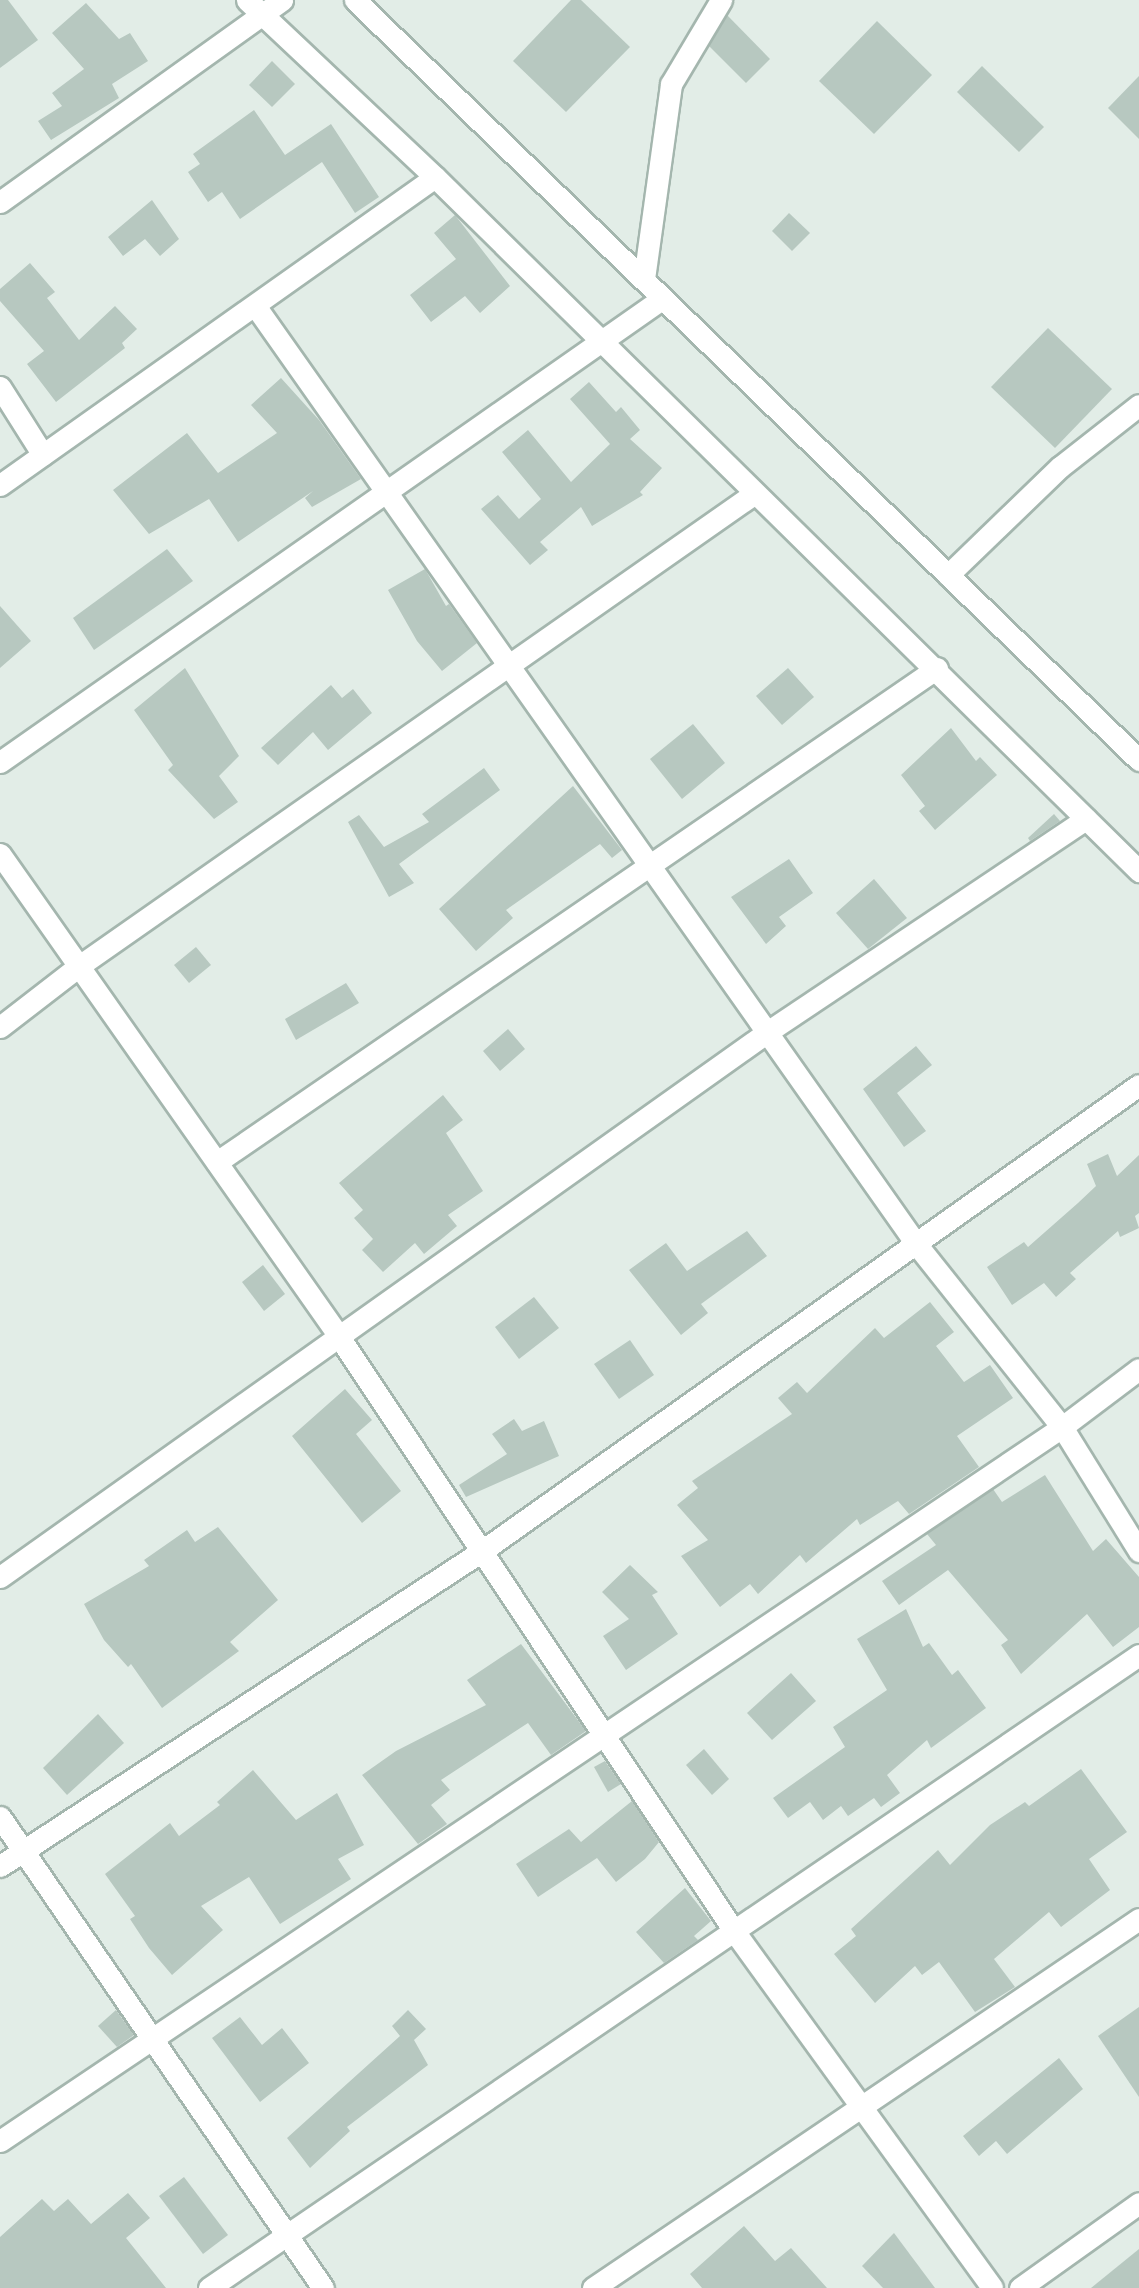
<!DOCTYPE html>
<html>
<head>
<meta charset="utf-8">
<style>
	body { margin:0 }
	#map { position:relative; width:1139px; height:2288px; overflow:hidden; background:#e2ede7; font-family:"Fira Sans",sans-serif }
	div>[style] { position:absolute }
	.building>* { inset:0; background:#b7c8c0 }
	.roads { filter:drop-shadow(2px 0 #a4b6ae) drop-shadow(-2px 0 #a4b6ae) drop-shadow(0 2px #a4b6ae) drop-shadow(0 -2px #a4b6ae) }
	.minor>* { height:21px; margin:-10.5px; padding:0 10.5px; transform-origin:10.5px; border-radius:10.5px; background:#fff }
	.tertiary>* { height:21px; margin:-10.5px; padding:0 10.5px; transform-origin:10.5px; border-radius:10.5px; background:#fff }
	span { translate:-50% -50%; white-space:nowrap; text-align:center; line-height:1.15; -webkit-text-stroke:5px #f3f9f6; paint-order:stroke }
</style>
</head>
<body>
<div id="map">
	<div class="building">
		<i style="clip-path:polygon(0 0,8px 0,38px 40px,0 68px)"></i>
		<i style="clip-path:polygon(571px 0,581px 0,630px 47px,566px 112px,513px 61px)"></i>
		<i style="clip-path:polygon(86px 3px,119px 39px,130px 33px,148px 61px,112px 84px,119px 98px,51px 140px,38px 121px,62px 106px,52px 93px,84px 69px,52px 33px)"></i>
		<i style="clip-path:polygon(727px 15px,770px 59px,746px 83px,709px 46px)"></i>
		<i style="clip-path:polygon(877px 21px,932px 75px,874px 134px,819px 81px)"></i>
		<i style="clip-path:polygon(272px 61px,295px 84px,272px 107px,249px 85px)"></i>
		<i style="clip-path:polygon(982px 66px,1044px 127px,1019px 152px,957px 92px)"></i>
		<i style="clip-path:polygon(1139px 76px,1139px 139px,1108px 108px)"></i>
		<i style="clip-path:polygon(254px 110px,285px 155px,331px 124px,379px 197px,355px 213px,322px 162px,240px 219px,222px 192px,208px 202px,188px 172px,200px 164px,193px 154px)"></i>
		<i style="clip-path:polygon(152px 200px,179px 239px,160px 256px,145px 239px,123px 256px,108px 237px)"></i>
		<i style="clip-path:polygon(789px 213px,810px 233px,792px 251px,772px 231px)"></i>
		<i style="clip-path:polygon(455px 215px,510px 286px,480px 313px,465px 296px,431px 322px,410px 295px,456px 259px,434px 233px)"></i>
		<i style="clip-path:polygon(30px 263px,55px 292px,47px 298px,79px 340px,115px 306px,137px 329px,122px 343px,125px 348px,56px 402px,27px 364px,44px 351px,0 301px,0 289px)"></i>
		<i style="clip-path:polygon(1048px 328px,1112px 389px,1055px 448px,991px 387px)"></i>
		<i style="clip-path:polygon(281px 378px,319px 420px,361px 479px,312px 507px,305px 498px,313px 491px,238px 542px,209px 499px,149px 534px,113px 490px,187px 433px,218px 473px,277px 433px,251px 405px)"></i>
		<i style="clip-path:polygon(589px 382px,616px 412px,621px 407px,640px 430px,630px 439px,662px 468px,640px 492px,643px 495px,592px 526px,581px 507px,540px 542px,548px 550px,530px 565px,481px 509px,498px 495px,519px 519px,541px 499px,502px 452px,528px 430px,571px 482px,610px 444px,570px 399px)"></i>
		<i style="clip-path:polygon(167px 549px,193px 581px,94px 650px,73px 618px)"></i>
		<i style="clip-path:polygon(425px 569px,446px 606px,449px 604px,477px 643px,442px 671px,417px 641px,388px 590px)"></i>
		<i style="clip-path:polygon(0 606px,31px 641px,0 668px)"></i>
		<i style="clip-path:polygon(185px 668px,239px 756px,219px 776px,238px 802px,214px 819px,168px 770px,173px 765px,134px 710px)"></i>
		<i style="clip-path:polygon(788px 668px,814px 697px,782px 725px,756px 696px)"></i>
		<i style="clip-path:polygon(331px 685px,342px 698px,353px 689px,372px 713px,328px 750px,313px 732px,278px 765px,261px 748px)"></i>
		<i style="clip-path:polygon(693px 724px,725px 763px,682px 799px,650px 759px)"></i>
		<i style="clip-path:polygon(951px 728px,976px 761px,980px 757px,997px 775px,935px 830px,919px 811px,925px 806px,901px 775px)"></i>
		<i style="clip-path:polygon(484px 768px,500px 790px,399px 864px,414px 883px,389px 897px,348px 822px,359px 815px,384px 847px,429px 822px,422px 814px)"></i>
		<i style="clip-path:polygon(573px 786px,622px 850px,612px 858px,600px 844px,506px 910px,513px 918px,476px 951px,439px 909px)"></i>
		<i style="clip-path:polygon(1054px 814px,1060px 821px,1030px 841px,1028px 838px)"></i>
		<i style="clip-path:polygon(789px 859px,813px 893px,779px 917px,786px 926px,766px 944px,731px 897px)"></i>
		<i style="clip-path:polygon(874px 879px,907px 918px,868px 949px,836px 913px)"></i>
		<i style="clip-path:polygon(196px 947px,211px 965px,189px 983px,174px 965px)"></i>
		<i style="clip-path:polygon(346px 983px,359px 1003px,296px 1040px,285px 1019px)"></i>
		<i style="clip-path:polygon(508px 1029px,525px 1049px,500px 1071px,483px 1051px)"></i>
		<i style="clip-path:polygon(916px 1046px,932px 1065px,897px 1093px,926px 1131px,904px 1147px,863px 1089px)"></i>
		<i style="clip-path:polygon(443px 1095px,463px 1120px,446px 1133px,483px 1191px,448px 1215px,457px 1226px,424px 1254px,415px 1243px,383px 1272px,362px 1250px,373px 1239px,354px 1218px,363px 1210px,339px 1183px)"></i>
		<i style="clip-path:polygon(1108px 1154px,1117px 1176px,1139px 1155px,1139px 1213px,1135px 1216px,1139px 1228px,1120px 1237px,1118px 1231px,1070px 1273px,1076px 1279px,1056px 1297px,1044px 1283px,1012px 1305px,987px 1267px,1024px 1242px,1028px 1247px,1078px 1203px,1096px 1186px,1087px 1164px)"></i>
		<i style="clip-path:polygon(747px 1231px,767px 1256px,701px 1304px,708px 1313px,681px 1335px,629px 1270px,666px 1243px,687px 1271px)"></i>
		<i style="clip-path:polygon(263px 1265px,285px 1294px,264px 1311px,242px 1282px)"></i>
		<i style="clip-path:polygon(534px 1297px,559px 1328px,519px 1359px,495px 1327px)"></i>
		<i style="clip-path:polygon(930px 1302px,954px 1332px,936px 1346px,964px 1382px,990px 1365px,1013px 1398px,957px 1436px,979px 1467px,909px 1514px,898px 1501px,860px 1525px,857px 1519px,806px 1563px,800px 1555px,758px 1594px,750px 1584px,720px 1607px,681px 1556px,708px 1540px,677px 1505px,698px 1488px,692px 1481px,792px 1414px,778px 1398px,797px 1382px,807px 1393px,875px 1328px,884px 1338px)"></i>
		<i style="clip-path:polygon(630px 1340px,654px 1375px,619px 1399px,594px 1364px)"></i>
		<i style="clip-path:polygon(345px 1389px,372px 1420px,356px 1434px,401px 1491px,362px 1523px,292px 1436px)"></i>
		<i style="clip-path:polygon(514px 1419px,522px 1431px,544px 1421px,559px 1456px,466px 1497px,459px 1485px,507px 1454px,492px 1434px)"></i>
		<i style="clip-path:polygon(1045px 1475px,1093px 1551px,1106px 1539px,1139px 1577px,1139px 1627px,1113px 1647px,1087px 1614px,1021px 1674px,1001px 1645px,1008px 1640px,948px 1570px,899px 1605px,882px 1581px,936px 1545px,927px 1534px,993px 1489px,1002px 1502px)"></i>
		<i style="clip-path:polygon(218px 1527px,278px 1600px,230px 1642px,239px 1651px,162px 1708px,131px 1664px,128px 1667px,104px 1640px,84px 1604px,149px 1566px,144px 1560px,187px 1530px,195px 1542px)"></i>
		<i style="clip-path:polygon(630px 1565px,658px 1592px,652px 1595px,678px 1634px,626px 1670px,603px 1636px,629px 1619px,602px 1592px)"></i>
		<i style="clip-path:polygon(906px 1609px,923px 1647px,929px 1643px,952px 1675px,958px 1670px,986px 1708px,931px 1748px,927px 1740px,887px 1775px,900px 1793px,881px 1807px,874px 1798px,848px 1816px,841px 1806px,823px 1820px,810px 1802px,788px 1818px,773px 1798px,845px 1747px,833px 1727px,887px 1690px,857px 1639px)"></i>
		<i style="clip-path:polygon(521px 1644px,586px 1731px,551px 1755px,528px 1723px,441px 1780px,450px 1790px,431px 1805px,447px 1824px,418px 1844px,362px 1775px,396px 1751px,486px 1705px,467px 1680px)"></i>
		<i style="clip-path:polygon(791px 1673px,816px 1701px,772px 1740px,747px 1713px)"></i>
		<i style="clip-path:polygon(98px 1714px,124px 1743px,67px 1795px,43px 1768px)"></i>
		<i style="clip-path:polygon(704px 1749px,729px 1779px,712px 1795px,686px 1765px)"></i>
		<i style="clip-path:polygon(605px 1761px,621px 1784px,608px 1792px,594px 1767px)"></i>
		<i style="clip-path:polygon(1081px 1769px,1127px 1832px,1089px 1859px,1110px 1890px,1061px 1927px,1049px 1912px,994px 1959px,1015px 1987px,975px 2012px,939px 1962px,922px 1975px,915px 1966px,875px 2003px,834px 1954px,856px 1936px,851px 1929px,938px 1850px,950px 1865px,990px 1825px,1025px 1802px,1029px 1806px)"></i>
		<i style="clip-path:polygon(253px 1770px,296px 1820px,337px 1793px,364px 1845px,338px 1859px,351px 1879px,280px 1924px,249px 1877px,201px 1906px,223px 1930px,172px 1975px,149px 1948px,130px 1919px,135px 1916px,105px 1874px,170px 1823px,179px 1836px,220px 1805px,217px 1802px)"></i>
		<i style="clip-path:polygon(632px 1801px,659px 1842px,645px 1859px,616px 1882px,597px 1858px,538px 1897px,516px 1864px,569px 1829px,581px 1842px)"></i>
		<i style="clip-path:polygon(685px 1888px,711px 1921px,694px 1936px,698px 1940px,664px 1963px,636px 1932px)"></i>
		<i style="clip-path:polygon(1139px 2007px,1139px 2097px,1098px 2036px)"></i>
		<i style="clip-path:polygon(116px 2010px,134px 2035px,117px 2047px,98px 2026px)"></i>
		<i style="clip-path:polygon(408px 2010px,426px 2029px,414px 2040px,428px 2065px,347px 2127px,350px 2131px,310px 2168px,287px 2138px,400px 2036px,392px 2026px)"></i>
		<i style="clip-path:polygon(240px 2017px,262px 2045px,282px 2028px,309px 2063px,260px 2102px,212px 2038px)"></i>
		<i style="clip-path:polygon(1059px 2058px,1083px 2089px,1007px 2154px,996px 2141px,979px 2156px,963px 2136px)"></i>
		<i style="clip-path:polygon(184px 2177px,228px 2235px,203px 2254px,159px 2196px)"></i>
		<i style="clip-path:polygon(128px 2193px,150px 2218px,126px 2238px,166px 2288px,0 2288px,0 2237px,42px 2199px,54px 2211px,68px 2199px,91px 2224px)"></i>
		<i style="clip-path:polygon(744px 2226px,775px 2261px,791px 2248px,827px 2288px,702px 2288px,690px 2274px)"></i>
		<i style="clip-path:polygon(894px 2233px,935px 2288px,883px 2288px,862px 2266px)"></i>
		<i style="clip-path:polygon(1139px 2249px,1139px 2288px,1091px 2288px)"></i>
	</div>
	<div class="roads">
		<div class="minor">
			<i style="left:247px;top:0;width:258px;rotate:43.3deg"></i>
			<i style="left:435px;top:177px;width:989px;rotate:44.59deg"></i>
			<i style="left:0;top:202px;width:347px;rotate:-35.6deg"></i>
			<i style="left:644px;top:279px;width:197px;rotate:-82.1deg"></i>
			<i style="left:671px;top:84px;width:98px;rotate:-59.2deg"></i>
			<i style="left:256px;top:307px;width:1148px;rotate:54.83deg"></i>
			<i style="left:917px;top:1245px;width:233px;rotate:51.5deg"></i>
			<i style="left:1062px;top:1427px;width:146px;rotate:58.2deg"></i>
			<i style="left:0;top:387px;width:80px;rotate:57.7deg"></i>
			<i style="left:0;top:485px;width:533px;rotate:-35.3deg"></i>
			<i style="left:948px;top:575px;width:156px;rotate:-44deg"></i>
			<i style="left:1060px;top:467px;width:100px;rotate:-38.1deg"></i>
			<i style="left:0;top:762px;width:809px;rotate:-34.99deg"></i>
			<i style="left:0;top:854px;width:588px;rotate:54.9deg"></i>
			<i style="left:338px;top:1335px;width:716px;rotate:56.4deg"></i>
			<i style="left:734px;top:1931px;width:440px;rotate:54.1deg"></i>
			<i style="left:0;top:1027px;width:100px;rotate:-37.7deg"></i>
			<i style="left:79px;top:966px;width:825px;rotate:-34.98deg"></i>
			<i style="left:217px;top:1162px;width:873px;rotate:-34.45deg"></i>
			<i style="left:0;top:1577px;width:940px;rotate:-35.38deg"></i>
			<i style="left:766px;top:1033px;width:385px;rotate:-33.8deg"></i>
			<i style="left:0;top:1817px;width:571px;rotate:55.56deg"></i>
			<i style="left:0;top:1866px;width:576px;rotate:-33.17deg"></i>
			<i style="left:482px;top:1551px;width:805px;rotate:-35.35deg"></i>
			<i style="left:0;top:2141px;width:1280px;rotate:-33.91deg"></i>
			<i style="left:1062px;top:1427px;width:96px;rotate:-37deg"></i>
			<i style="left:209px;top:2288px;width:1125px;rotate:-34.24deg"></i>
			<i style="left:593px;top:2288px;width:659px;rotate:-34.05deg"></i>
			<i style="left:1020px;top:2288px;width:146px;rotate:-35.5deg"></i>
		</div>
		<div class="tertiary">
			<i style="left:355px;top:0;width:1092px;rotate:44.11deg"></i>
		</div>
	</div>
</div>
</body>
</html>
